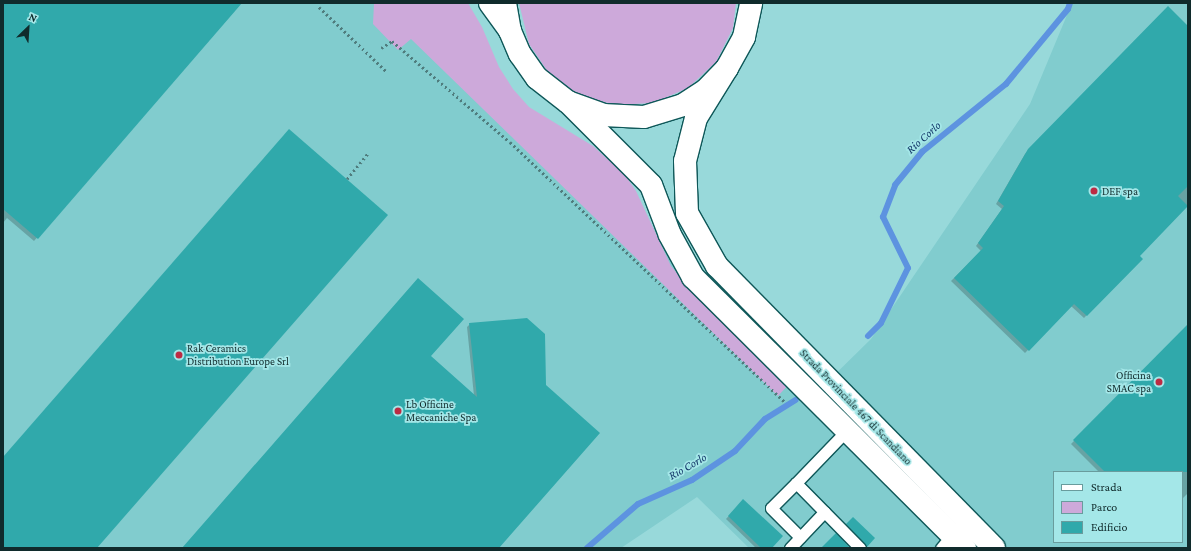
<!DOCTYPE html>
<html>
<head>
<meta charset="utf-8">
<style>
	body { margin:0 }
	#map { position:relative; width:1191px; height:551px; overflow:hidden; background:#98d9da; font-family:"Crimson Pro",serif }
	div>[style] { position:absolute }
	.built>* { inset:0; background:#81ccce }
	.green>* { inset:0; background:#cda9da }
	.shadow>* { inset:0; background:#0003 }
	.stream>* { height:6px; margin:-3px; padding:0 3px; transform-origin:3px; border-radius:3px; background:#5d93e0 }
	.building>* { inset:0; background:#30a9ab }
	.path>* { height:2.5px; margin-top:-1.25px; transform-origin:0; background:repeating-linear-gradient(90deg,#4f7c7d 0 2px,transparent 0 5px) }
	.roads { filter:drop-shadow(1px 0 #0f5859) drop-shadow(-1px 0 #0f5859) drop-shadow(0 1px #0f5859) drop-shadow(0 -1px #0f5859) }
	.lane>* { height:11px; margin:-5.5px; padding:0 5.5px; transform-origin:5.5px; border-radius:5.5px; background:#fff }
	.primary>* { height:22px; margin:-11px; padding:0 11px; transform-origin:11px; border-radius:11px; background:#fff }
	.highway>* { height:22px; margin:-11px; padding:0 11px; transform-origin:11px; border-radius:11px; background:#fff }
	.dots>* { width:11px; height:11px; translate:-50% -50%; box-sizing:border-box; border:2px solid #a4e7e8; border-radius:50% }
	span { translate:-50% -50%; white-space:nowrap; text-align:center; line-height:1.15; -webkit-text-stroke:3.5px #a4e7e8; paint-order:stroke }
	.poi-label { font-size:11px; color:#102b2c }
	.left { translate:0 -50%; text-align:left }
	.right { translate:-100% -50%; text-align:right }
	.street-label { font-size:11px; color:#102b2c }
	.water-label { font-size:12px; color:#133768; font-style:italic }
	.frame { position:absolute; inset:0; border:4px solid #102b2c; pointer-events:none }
	.legend { position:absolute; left:1053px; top:471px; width:130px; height:72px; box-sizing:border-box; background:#a4e7e8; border:1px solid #699c9d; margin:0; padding:5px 7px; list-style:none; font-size:12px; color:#102b2c }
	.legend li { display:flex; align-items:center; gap:8px; height:20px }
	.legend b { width:20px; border:1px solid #699c9d }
	.north { position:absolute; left:8px; top:8px; width:40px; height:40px; -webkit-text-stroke:3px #a4e7e8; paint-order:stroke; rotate:25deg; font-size:11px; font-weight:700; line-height:16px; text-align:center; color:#102b2c }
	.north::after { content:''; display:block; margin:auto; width:14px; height:18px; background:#102b2c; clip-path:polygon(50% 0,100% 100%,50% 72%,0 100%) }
</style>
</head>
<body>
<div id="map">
	<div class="built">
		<i style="clip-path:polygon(evenodd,3px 3px,420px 3px,695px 268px,816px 393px,871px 339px,1030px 104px,1072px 3px,1188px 3px,1188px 548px,749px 548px,697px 497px,621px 548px,3px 548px,3px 3px,1054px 472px,1182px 472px,1182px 542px,1054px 542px,1054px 472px)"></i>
	</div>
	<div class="green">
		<i style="clip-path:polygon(374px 3px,468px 3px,482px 27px,499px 67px,513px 89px,529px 107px,593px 146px,625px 175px,636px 191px,671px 266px,686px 284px,789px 384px,778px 396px,411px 39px,398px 50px,373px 24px)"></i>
		<i style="clip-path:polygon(519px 3px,736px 3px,733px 28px,716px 62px,688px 88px,653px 103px,615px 105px,579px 95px,548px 72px,529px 44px)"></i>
	</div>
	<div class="shadow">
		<i style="clip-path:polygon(3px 3px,233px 3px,238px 7px,34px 241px,7px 218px,3px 223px)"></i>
		<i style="clip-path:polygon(1168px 7px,1188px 27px,1188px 205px,1138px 256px,1141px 259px,1084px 318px,1071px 306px,1025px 353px,951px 281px,981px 251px,976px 246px,1002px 209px,996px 204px,1025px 154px)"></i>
		<i style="clip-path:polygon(470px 324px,497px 548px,185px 548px,430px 356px,474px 396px,467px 327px)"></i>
		<i style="clip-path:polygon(1188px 326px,1188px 493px,1182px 499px,1182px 472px,1099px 472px,1071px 444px)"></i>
		<i style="clip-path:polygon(743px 500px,771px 548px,756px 548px,726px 519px)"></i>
		<i style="clip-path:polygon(853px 518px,874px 538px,865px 548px,844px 527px)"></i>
	</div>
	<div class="stream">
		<i style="left:868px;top:336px;width:18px;rotate:-45deg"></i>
		<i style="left:881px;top:323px;width:61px;rotate:-63.9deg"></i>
		<i style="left:908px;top:268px;width:57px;rotate:-116.1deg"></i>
		<i style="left:883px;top:217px;width:34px;rotate:-69deg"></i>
		<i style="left:895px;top:185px;width:43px;rotate:-50.7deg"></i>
		<i style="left:922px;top:152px;width:108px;rotate:-39deg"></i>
		<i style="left:1006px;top:84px;width:97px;rotate:-50.4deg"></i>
		<i style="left:1068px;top:9px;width:6px;rotate:-72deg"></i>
		<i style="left:587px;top:548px;width:67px;rotate:-40.8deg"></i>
		<i style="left:638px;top:504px;width:59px;rotate:-24deg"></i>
		<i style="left:692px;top:480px;width:52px;rotate:-34deg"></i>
		<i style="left:735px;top:451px;width:44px;rotate:-46.8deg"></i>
		<i style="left:765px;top:419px;width:36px;rotate:-32deg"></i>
	</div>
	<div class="building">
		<i style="clip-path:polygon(3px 3px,242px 3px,38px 239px,3px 209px)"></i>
		<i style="clip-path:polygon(1168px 6px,1188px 26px,1188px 186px,1178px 196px,1188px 206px,1140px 256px,1143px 259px,1087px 316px,1074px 304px,1029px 351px,954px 278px,983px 248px,978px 243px,1004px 206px,998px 201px,1028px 149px)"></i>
		<i style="clip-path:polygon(289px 129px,388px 215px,97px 548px,3px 548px,3px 457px)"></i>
		<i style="clip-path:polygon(418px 278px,464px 319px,431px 356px,477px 397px,469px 323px,527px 318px,545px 334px,546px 385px,600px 433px,499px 548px,182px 548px)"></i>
		<i style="clip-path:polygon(1188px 324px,1188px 472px,1105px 472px,1073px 440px)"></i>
		<i style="clip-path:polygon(743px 499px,783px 536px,772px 548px,761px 548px,728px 516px)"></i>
		<i style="clip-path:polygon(853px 517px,875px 538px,867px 547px,846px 524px)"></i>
		<i style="clip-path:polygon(836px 533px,850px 548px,821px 548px)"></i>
	</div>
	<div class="path">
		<i style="left:319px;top:7px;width:93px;rotate:43.7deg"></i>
		<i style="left:381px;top:48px;width:13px;rotate:-32deg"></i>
		<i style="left:392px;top:41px;width:155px;rotate:40.6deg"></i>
		<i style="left:510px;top:142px;width:378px;rotate:43.4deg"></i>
		<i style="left:347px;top:179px;width:33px;rotate:-51deg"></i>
	</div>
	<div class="roads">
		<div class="lane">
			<i style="left:848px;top:429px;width:75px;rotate:133.9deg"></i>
			<i style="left:796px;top:483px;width:91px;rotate:45.4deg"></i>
			<i style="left:796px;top:483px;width:35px;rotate:135deg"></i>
			<i style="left:771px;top:508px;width:41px;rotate:45deg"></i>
			<i style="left:790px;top:548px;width:50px;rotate:-46.6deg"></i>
			<i style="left:941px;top:548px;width:17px;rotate:-50deg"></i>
		</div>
		<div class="primary">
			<i style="left:490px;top:3px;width:34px;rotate:54deg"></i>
		</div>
		<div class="highway">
			<i style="left:505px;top:3px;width:28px;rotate:80deg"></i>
			<i style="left:510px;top:31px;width:25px;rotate:67deg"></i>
			<i style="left:520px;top:54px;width:29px;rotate:55deg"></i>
			<i style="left:537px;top:78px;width:39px;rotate:38deg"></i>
			<i style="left:568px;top:102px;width:37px;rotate:20deg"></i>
			<i style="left:603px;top:115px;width:41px;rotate:2.8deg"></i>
			<i style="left:644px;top:117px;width:41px;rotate:-17.1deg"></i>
			<i style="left:683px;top:105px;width:27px;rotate:-33deg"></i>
			<i style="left:706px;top:90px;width:30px;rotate:-46deg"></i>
			<i style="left:727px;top:68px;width:35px;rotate:-61deg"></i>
			<i style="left:744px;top:37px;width:35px;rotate:-78deg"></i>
			<i style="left:727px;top:68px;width:59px;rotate:121.8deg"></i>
			<i style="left:696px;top:118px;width:44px;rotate:104.3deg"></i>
			<i style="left:685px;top:161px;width:52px;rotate:87.8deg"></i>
			<i style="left:687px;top:213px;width:61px;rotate:60.5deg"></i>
			<i style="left:717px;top:266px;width:395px;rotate:45.5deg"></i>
			<i style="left:568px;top:102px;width:117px;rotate:45deg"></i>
			<i style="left:651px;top:185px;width:53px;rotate:69.2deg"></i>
			<i style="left:670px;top:235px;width:48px;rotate:61.3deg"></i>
			<i style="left:693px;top:277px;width:384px;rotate:44.9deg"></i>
		</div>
	</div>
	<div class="dots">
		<i style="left:1094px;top:191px;background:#bc2b43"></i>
		<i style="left:179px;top:355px;background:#bc2b43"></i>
		<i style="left:1159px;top:382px;background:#bc2b43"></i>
		<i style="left:398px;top:411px;background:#bc2b43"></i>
	</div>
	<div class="poi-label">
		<span class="left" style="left:1102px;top:191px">DEF spa</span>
		<span class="left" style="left:187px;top:355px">Rak Ceramics<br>Distribution Europe Srl</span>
		<span class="right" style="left:1151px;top:382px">Officina<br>SMAC spa</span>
		<span class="left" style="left:406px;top:411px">Lb Officine<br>Meccaniche Spa</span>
	</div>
	<div class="street-label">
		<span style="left:856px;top:407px;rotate:46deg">Strada Provinciale 467 di Scandiano</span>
	</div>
	<div class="water-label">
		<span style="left:924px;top:138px;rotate:-42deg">Rio Corlo</span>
		<span style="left:688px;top:467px;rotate:-30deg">Rio Corlo</span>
	</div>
	<div class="frame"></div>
	<ul class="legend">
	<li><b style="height:5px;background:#fff"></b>Strada</li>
	<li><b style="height:11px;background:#cda9da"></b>Parco</li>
	<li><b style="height:11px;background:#30a9ab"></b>Edificio</li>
	</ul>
	<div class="north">N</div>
</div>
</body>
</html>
